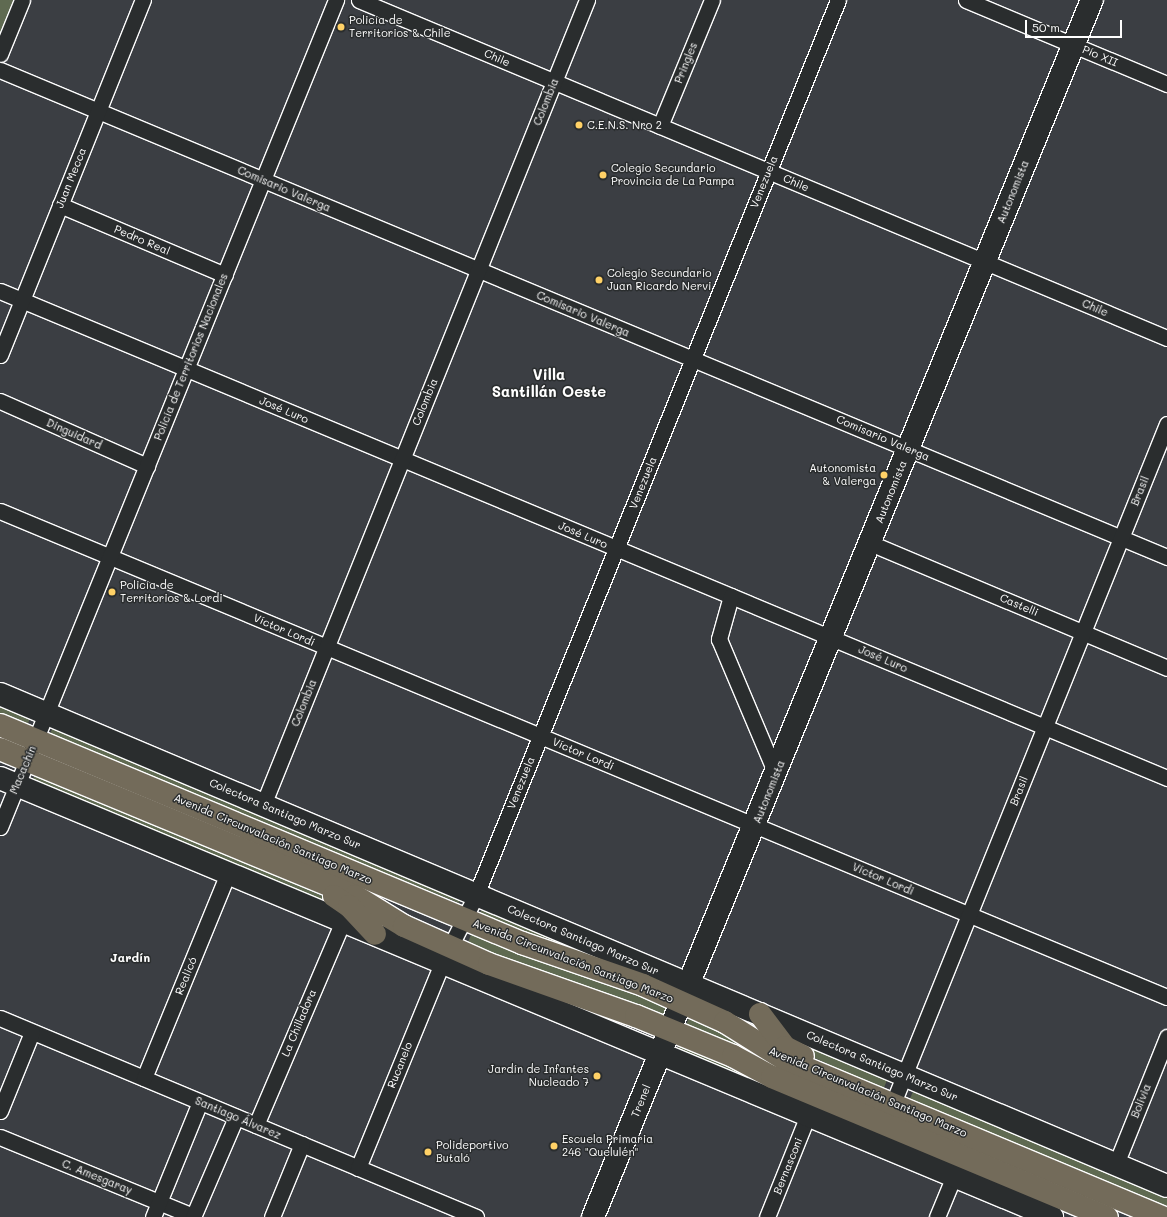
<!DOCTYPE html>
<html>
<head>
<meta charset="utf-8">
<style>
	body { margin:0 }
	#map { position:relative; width:1167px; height:1217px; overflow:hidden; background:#3b3e43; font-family:Mali,sans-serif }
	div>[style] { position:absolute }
	.green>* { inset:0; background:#5f6a51 }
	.roads { filter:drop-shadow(1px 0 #fff) drop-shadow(-1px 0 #fff) drop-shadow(0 1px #fff) drop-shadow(0 -1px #fff) }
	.street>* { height:15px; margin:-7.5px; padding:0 7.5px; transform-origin:7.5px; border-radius:7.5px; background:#2a2d2e }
	.secondary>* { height:22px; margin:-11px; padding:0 11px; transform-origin:11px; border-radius:11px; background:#2a2d2e }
	.primary>* { height:22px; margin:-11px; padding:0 11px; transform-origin:11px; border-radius:11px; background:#736b5a }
	.dots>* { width:11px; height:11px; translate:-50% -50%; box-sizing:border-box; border:2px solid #2a2d2e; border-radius:50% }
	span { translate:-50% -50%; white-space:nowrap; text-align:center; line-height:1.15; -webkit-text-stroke:3px #2a2d2e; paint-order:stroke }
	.poi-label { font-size:11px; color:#fff }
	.left { translate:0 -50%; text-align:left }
	.right { translate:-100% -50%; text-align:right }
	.street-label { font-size:11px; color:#fff }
	.neighbourhood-label { font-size:12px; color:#fff; font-weight:700 }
	.district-label { font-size:15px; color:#fff; font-weight:700 }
	.scale { position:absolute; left:1025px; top:20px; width:97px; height:18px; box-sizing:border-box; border:2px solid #fff; border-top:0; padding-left:5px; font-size:12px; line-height:14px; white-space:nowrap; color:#fff; -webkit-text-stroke:3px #2a2d2e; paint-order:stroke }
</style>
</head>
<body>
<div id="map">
	<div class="green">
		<i style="clip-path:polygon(0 0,15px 0,0 37px)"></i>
		<i style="clip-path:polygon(0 701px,31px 717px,26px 727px,0 719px)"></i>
		<i style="clip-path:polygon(54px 725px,460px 898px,459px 903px,49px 736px)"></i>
		<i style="clip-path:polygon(36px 773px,242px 856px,288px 881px,336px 902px,352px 916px,31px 783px)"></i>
		<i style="clip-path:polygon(483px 908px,647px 974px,563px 952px,479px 914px)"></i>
		<i style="clip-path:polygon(472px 932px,668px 1006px,663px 1018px,467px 945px)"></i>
		<i style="clip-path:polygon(690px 1015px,874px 1108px,685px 1028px)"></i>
		<i style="clip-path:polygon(779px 1031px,888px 1078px,883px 1090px,798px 1050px)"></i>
		<i style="clip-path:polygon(682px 1043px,855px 1127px,677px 1049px)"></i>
		<i style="clip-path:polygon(914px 1089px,1167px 1192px,1167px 1210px,1164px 1206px,1139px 1195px,1129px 1197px,909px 1101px)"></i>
	</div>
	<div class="roads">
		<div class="street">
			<i style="left:359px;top:0;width:876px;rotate:22.7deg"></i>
			<i style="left:966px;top:0;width:218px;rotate:22.7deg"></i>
			<i style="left:0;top:54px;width:58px;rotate:-67.8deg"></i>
			<i style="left:0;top:70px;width:1265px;rotate:22.65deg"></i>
			<i style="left:660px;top:126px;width:136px;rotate:-67.6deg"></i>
			<i style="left:60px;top:205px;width:179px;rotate:23deg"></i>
			<i style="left:0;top:291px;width:1265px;rotate:22.65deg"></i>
			<i style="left:0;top:355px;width:383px;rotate:-68.1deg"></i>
			<i style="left:0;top:401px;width:161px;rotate:23.9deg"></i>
			<i style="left:0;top:511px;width:1264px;rotate:22.61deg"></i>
			<i style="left:870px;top:543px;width:322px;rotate:22.8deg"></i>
			<i style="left:731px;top:596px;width:45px;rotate:105.6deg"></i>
			<i style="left:719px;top:639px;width:147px;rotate:67.1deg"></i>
			<i style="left:263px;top:805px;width:868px;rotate:-68.08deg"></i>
			<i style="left:0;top:827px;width:893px;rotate:-67.89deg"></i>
			<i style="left:0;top:1018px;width:516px;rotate:22.69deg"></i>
			<i style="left:144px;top:1078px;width:222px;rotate:-67.7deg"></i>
			<i style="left:0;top:1111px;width:85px;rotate:-67.9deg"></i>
			<i style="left:889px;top:1113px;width:743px;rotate:-68.03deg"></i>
			<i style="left:256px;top:1125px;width:222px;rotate:-66.9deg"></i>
			<i style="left:0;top:1137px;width:209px;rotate:22.3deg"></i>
			<i style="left:1116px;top:1164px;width:137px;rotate:-68.1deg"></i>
			<i style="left:358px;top:1168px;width:222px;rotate:-67.7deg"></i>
			<i style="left:442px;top:963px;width:76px;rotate:-63.4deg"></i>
			<i style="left:476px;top:895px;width:965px;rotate:-67.98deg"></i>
			<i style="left:153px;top:1217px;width:124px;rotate:-67.8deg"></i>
			<i style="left:193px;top:1217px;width:109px;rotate:-66.7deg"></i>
			<i style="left:272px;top:1217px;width:79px;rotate:-67.7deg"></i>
			<i style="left:767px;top:1217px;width:110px;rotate:-68.1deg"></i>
			<i style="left:937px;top:1217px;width:44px;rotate:-67.5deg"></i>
		</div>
		<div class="secondary">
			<i style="left:0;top:694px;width:1266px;rotate:22.86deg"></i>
			<i style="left:0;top:778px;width:1140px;rotate:22.65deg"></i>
			<i style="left:593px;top:1217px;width:1315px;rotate:-67.71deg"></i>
		</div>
		<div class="primary">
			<i style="left:0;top:725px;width:566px;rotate:22.67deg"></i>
			<i style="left:522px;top:943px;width:128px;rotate:19.1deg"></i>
			<i style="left:643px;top:985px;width:90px;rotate:24.3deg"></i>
			<i style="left:725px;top:1022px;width:70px;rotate:32.1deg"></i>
			<i style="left:784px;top:1059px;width:410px;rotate:22.7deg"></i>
			<i style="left:0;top:749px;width:384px;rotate:22.5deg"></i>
			<i style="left:355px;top:896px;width:57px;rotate:31.5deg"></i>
			<i style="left:404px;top:926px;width:93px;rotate:24.1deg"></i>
			<i style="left:489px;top:964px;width:156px;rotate:19.5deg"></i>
			<i style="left:636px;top:1016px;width:105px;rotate:22.4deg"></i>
			<i style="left:733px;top:1056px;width:44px;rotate:28.3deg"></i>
			<i style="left:772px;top:1077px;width:363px;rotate:22.7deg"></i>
			<i style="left:334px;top:896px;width:18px;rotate:34deg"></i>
			<i style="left:349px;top:906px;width:38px;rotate:47deg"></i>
			<i style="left:760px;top:1014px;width:41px;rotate:52.9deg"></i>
			<i style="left:785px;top:1047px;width:20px;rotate:27deg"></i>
		</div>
	</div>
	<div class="dots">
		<i style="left:341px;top:27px;background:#ffd166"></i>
		<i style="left:579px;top:125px;background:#ffd166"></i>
		<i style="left:603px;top:175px;background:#ffd166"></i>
		<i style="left:599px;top:280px;background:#ffd166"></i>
		<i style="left:884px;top:475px;background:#ffd166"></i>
		<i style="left:112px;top:592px;background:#ffd166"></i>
		<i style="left:597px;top:1076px;background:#ffd166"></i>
		<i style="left:554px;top:1146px;background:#ffd166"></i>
		<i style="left:428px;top:1152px;background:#ffd166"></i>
	</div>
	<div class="poi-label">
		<span class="left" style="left:349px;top:27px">Policía de<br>Territorios &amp; Chile</span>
		<span class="left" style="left:587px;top:125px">C.E.N.S. Nro 2</span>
		<span class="left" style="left:611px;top:175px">Colegio Secundario<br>Provincia de La Pampa</span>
		<span class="left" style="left:607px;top:280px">Colegio Secundario<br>Juan Ricardo Nervi</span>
		<span class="right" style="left:876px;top:475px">Autonomista<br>&amp; Valerga</span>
		<span class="left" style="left:120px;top:592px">Policía de<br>Territorios &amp; Lordi</span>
		<span class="right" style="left:589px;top:1076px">Jardín de Infantes<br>Nucleado 7</span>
		<span class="left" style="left:562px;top:1146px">Escuela Primaria<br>246 "Quelulén"</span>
		<span class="left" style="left:436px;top:1152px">Polideportivo<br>Butaló</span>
	</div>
	<div class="street-label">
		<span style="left:1100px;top:56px;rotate:23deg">Pío XII</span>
		<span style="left:497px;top:58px;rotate:23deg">Chile</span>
		<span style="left:686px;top:63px;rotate:-68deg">Pringles</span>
		<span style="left:546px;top:102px;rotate:-68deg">Colombia</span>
		<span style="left:71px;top:178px;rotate:-68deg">Juan Mecca</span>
		<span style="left:764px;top:182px;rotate:-68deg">Venezuela</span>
		<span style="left:796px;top:183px;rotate:23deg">Chile</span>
		<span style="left:284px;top:189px;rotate:23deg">Comisario Valerga</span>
		<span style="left:1013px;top:192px;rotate:-68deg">Autonomista</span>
		<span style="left:142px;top:240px;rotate:23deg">Pedro Real</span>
		<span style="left:1095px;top:308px;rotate:23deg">Chile</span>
		<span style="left:583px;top:314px;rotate:23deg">Comisario Valerga</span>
		<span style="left:191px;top:357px;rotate:-68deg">Policía de Territorios Nacionales</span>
		<span style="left:425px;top:402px;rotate:-68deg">Colombia</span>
		<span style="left:284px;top:410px;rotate:23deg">José Luro</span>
		<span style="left:74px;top:434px;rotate:24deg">Dinguidard</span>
		<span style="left:883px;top:438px;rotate:23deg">Comisario Valerga</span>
		<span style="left:643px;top:483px;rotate:-68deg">Venezuela</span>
		<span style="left:1140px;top:491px;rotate:-68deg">Brasil</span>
		<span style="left:891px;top:492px;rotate:-68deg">Autonomista</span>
		<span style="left:583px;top:535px;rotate:23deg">José Luro</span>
		<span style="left:1019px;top:605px;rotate:23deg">Castelli</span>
		<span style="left:284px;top:630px;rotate:23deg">Víctor Lordi</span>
		<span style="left:883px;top:659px;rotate:23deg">José Luro</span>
		<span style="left:304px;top:703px;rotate:-68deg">Colombia</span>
		<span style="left:583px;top:754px;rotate:23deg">Víctor Lordi</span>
		<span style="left:23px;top:770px;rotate:-67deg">Macachín</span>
		<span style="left:521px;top:783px;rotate:-68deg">Venezuela</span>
		<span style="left:1019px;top:791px;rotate:-68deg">Brasil</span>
		<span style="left:769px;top:792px;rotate:-68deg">Autonomista</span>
		<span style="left:285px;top:814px;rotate:23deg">Colectora Santiago Marzo Sur</span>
		<span style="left:273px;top:839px;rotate:23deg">Avenida Circunvalación Santiago Marzo</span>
		<span style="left:883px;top:879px;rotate:23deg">Víctor Lordi</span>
		<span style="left:583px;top:940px;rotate:23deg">Colectora Santiago Marzo Sur</span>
		<span style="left:573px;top:961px;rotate:21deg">Avenida Circunvalación Santiago Marzo</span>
		<span style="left:186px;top:976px;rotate:-68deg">Realicó</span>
		<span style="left:299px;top:1023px;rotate:-67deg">La Chilladora</span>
		<span style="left:400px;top:1065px;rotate:-68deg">Rucanelo</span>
		<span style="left:882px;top:1066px;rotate:23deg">Colectora Santiago Marzo Sur</span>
		<span style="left:868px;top:1092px;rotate:23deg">Avenida Circunvalación Santiago Marzo</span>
		<span style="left:641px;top:1101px;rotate:-68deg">Trenel</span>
		<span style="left:1141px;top:1101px;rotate:-68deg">Bolivia</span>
		<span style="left:238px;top:1118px;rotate:23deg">Santiago Álvarez</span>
		<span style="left:788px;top:1166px;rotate:-68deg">Bernasconi</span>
		<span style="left:97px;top:1177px;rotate:22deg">C. Amesgaray</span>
	</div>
	<div class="neighbourhood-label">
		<span style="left:130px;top:958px">Jardín</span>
	</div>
	<div class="district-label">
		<span style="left:549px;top:383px">Villa<br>Santillán Oeste</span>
	</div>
	<div class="scale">50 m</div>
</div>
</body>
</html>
